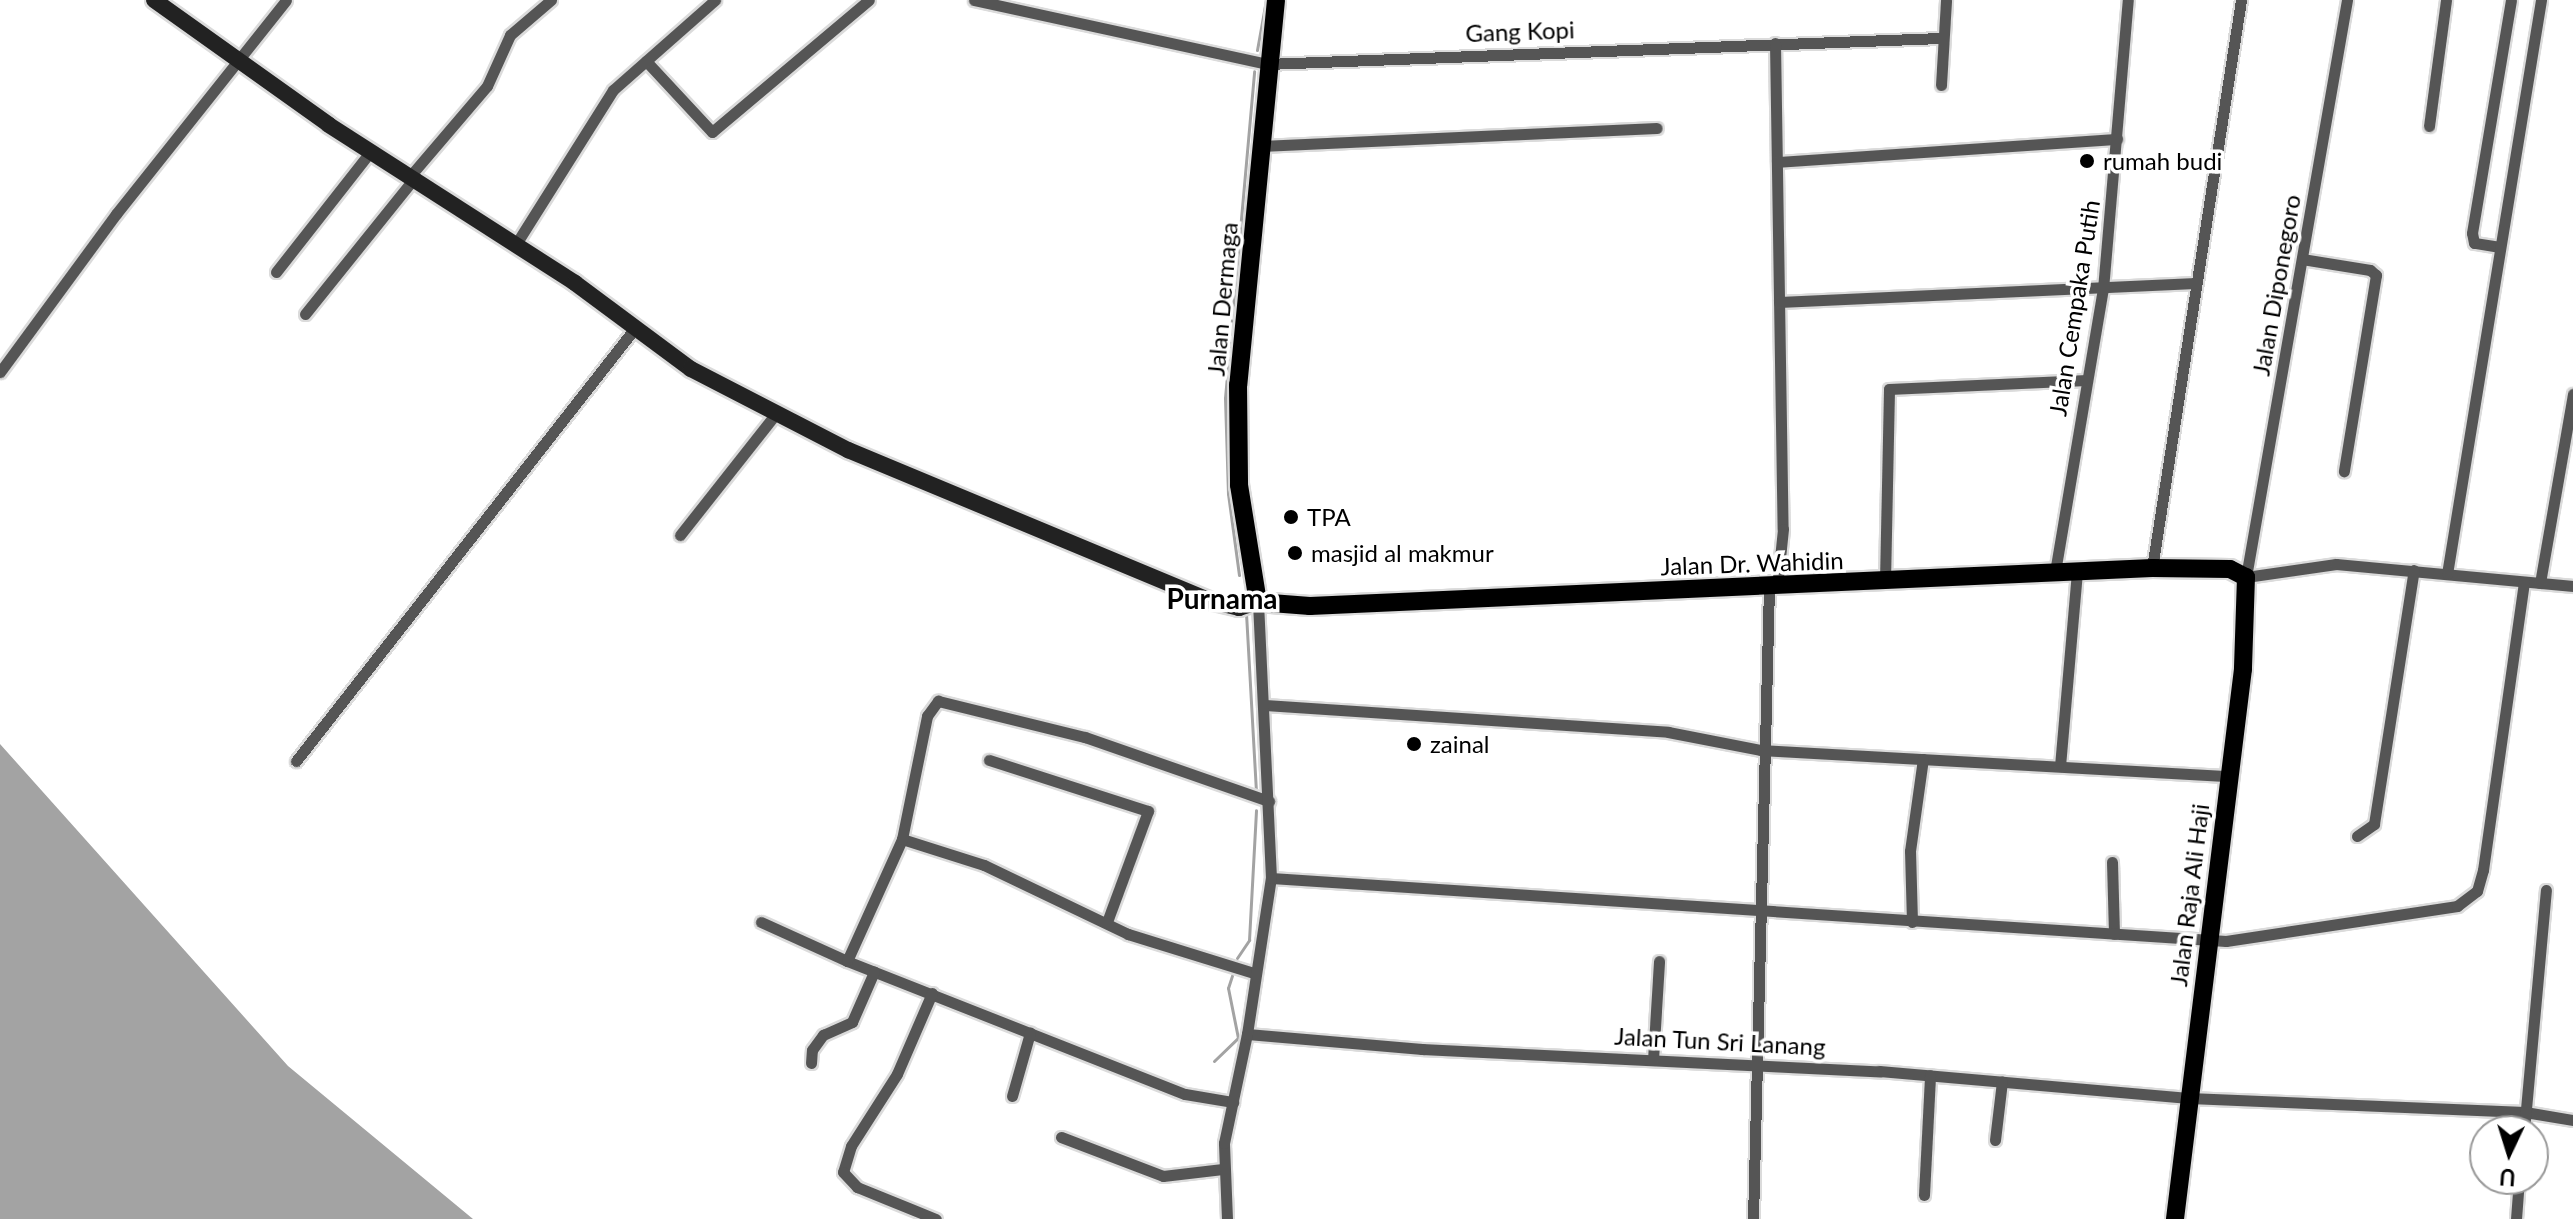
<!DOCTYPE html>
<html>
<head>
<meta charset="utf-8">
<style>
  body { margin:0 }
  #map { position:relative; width:2573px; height:1219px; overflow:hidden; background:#fff; font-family:Lato,sans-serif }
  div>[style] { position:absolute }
  .water>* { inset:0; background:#a3a3a3 }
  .stream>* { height:3px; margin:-1.5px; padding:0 1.5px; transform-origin:1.5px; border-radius:1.5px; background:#a3a3a3 }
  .roads { filter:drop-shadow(2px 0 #dbdbdb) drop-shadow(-2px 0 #dbdbdb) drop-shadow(0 2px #dbdbdb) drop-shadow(0 -2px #dbdbdb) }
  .street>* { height:11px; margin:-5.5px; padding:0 5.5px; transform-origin:5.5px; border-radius:5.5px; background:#555 }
  .secondary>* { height:16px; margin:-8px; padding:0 8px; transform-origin:8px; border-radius:8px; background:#222 }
  .primary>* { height:18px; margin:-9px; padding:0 9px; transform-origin:9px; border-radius:9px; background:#000 }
  .dots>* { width:22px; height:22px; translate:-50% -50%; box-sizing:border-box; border:4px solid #fff; border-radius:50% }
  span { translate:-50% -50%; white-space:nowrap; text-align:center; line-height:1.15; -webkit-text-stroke:7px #fff; paint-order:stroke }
  .street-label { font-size:24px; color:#000 }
  .poi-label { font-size:24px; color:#000 }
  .left { translate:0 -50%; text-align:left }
  .quarter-label { font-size:28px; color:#000; font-weight:700 }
  .north { position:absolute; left:2469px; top:1115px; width:80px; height:80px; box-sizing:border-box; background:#fff; border:2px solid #999; border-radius:50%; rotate:184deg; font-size:22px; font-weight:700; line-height:32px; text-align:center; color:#000 }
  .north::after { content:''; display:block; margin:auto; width:28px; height:36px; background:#000; clip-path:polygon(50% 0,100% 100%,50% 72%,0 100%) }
</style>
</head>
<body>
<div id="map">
  <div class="water">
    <div style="clip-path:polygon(0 744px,288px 1066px,473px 1219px,0 1219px)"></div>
  </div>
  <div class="stream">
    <div style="left:1257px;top:50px;width:51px;rotate:-79.8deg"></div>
    <div style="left:1239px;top:575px;width:82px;rotate:-97.7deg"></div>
    <div style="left:1228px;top:494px;width:96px;rotate:-91.8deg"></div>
    <div style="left:1225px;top:398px;width:328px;rotate:-84.9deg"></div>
    <div style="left:1246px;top:613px;width:178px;rotate:86.8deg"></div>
    <div style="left:1237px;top:958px;width:22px;rotate:-56deg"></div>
    <div style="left:1249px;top:940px;width:130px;rotate:-86.9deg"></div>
    <div style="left:1214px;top:1061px;width:33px;rotate:-44deg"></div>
    <div style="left:1238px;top:1038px;width:51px;rotate:-101.3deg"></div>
    <div style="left:1228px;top:988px;width:13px;rotate:-72deg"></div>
  </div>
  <div class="roads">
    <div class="street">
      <div style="left:974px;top:0;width:300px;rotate:12.3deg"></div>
      <div style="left:1267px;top:64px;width:676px;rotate:-2.21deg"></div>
      <div style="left:2347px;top:0;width:586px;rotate:99.93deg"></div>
      <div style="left:2246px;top:577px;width:91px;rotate:-8.2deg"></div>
      <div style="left:2336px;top:564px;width:238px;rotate:5.3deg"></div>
      <div style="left:1775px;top:43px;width:486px;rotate:89.1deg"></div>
      <div style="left:1783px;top:529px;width:58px;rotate:95.9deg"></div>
      <div style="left:646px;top:61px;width:97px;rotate:47.1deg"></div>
      <div style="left:712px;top:132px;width:205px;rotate:-40.1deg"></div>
      <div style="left:1941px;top:85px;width:85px;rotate:-86.6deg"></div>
      <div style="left:2429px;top:126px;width:127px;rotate:-82.3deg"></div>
      <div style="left:1261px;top:146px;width:396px;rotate:-2.6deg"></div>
      <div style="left:1777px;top:162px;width:341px;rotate:-3.9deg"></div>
      <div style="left:411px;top:175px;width:117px;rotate:-49.5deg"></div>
      <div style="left:487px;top:86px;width:56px;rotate:-65.7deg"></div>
      <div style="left:510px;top:35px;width:54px;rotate:-40.5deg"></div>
      <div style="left:516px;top:244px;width:182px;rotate:-57.8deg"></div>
      <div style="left:613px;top:90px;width:136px;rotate:-41.4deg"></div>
      <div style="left:2500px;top:247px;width:26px;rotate:-171deg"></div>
      <div style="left:2474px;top:243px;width:10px;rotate:-101deg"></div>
      <div style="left:2472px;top:233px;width:236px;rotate:-80.5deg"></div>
      <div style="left:2302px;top:259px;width:69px;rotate:9.2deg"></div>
      <div style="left:2370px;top:270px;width:8px;rotate:40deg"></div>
      <div style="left:2376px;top:275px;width:199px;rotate:99.3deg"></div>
      <div style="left:276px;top:272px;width:154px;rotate:-51.9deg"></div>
      <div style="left:1779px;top:302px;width:417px;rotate:-2.6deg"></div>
      <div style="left:305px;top:314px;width:176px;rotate:-51.2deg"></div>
      <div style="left:0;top:372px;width:196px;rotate:-53.7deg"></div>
      <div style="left:116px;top:214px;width:273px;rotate:-51.5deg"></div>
      <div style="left:680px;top:535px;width:157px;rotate:-51.7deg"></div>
      <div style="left:2152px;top:568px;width:575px;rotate:-81.09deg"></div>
      <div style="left:2055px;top:572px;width:287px;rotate:-80.4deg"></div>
      <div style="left:2103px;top:289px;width:290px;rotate:-85.1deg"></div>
      <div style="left:2447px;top:574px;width:582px;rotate:-80.7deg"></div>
      <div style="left:1885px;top:581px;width:192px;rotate:-88.8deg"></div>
      <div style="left:1889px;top:389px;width:198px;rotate:-2.6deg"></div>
      <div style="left:2540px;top:583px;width:192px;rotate:-80.1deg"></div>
      <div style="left:1265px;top:705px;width:404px;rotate:3.8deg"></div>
      <div style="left:1668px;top:732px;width:95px;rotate:11deg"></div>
      <div style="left:1761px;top:750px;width:468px;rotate:3.2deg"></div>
      <div style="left:989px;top:760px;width:167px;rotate:17.8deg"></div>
      <div style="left:1148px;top:811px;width:118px;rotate:110.3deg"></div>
      <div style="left:296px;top:761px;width:550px;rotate:-51.94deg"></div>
      <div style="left:2060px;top:766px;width:194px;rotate:-85deg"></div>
      <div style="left:2357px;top:836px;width:21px;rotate:-35deg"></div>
      <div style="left:2374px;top:824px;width:257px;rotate:-81.1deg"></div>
      <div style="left:902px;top:839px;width:86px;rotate:17.6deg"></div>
      <div style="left:984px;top:865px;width:160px;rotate:25.6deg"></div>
      <div style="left:1128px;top:934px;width:132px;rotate:17.2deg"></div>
      <div style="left:2112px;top:862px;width:72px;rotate:88.4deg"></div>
      <div style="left:1271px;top:878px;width:957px;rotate:3.77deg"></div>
      <div style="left:2226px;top:941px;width:234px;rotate:-8.6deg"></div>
      <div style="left:2457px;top:906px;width:25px;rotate:-37deg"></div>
      <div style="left:2477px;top:891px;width:22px;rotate:-74deg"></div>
      <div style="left:2483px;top:870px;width:291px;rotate:-81.9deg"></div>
      <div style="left:761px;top:922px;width:94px;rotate:24.4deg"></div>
      <div style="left:847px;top:961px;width:363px;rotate:21.5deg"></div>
      <div style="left:1185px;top:1094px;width:49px;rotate:9.5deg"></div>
      <div style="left:1912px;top:922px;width:71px;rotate:-91.6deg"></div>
      <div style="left:1910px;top:851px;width:93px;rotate:-82deg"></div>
      <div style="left:847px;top:961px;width:134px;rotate:-65.7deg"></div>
      <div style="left:902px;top:839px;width:126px;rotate:-78.5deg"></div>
      <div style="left:927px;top:716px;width:19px;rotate:-54deg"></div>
      <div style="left:938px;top:701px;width:151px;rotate:13.8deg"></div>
      <div style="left:1085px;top:737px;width:195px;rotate:19.2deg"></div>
      <div style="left:932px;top:993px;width:88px;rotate:113.4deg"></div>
      <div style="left:897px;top:1074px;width:85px;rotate:122.6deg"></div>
      <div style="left:851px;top:1146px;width:27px;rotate:107deg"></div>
      <div style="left:843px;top:1172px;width:21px;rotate:47deg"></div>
      <div style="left:857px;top:1187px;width:85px;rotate:22.1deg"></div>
      <div style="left:1247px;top:1034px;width:176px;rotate:4.9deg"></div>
      <div style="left:1422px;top:1049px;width:458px;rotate:2.8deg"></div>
      <div style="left:1879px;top:1071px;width:311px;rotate:5deg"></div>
      <div style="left:2189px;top:1098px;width:336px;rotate:2.4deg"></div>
      <div style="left:2525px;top:1112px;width:49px;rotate:9.5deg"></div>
      <div style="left:1653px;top:1060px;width:99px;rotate:-86.5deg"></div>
      <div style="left:811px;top:1063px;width:13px;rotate:-86deg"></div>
      <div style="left:812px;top:1050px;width:19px;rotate:-54deg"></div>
      <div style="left:823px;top:1035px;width:32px;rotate:-24deg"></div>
      <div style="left:852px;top:1022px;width:55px;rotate:-66.3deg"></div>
      <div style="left:1012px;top:1096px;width:66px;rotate:-74.1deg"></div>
      <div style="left:2524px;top:1131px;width:242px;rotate:-84.8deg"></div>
      <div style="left:1061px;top:1137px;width:109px;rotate:20.9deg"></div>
      <div style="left:1163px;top:1176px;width:60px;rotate:-6.7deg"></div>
      <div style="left:1995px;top:1140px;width:59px;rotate:-83.2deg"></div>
      <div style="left:1924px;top:1195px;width:120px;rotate:-87.1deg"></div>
      <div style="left:1227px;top:1219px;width:76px;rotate:-92.3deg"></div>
      <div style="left:1224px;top:1143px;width:111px;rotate:-78.1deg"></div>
      <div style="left:1247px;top:1034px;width:158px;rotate:-81.3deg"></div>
      <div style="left:1271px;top:878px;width:276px;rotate:-92.7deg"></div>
      <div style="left:1753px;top:1219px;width:631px;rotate:-88.55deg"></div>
      <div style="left:2516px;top:1219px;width:40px;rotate:-85.7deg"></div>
    </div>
    <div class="secondary">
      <div style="left:154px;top:0;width:215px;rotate:35.5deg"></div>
      <div style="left:329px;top:125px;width:292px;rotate:32.7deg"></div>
      <div style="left:575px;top:283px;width:144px;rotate:36.6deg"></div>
      <div style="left:691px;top:369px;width:177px;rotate:27.3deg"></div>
      <div style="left:848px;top:450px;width:396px;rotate:22.6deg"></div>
      <div style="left:1214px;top:602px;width:26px;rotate:13deg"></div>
      <div style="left:1239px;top:608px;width:20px;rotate:-18deg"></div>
    </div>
    <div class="primary">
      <div style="left:1276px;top:0;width:387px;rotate:95.6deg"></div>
      <div style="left:1238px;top:385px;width:100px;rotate:89.4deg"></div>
      <div style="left:1239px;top:485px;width:119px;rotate:80.8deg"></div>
      <div style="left:1258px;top:602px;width:52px;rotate:4.4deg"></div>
      <div style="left:1310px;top:606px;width:843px;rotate:-2.58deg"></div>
      <div style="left:2152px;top:568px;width:78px;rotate:0.7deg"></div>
      <div style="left:2230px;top:569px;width:18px;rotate:27deg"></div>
      <div style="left:2246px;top:577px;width:92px;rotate:91.9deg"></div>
      <div style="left:2243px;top:669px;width:554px;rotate:97.05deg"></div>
    </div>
  </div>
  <div class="dots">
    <div style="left:2087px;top:161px;background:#000"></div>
    <div style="left:1291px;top:517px;background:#000"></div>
    <div style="left:1295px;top:553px;background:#000"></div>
    <div style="left:1414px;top:744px;background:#000"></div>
  </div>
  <div class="street-label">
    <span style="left:1520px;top:31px;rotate:-2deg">Gang Kopi</span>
    <span style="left:2276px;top:285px;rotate:-80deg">Jalan Diponegoro</span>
    <span style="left:1222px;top:299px;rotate:-85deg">Jalan Dermaga</span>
    <span style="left:2074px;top:308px;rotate:-81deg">Jalan Cempaka Putih</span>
    <span style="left:1752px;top:563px;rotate:-2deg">Jalan Dr. Wahidin</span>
    <span style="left:2189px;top:895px;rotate:-83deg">Jalan Raja Ali Haji</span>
    <span style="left:1720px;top:1041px;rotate:3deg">Jalan Tun Sri Lanang</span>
  </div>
  <div class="poi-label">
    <span class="left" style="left:2103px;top:161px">rumah budi</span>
    <span class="left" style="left:1307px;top:517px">TPA</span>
    <span class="left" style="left:1311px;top:553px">masjid al makmur</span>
    <span class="left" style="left:1430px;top:744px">zainal</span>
  </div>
  <div class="quarter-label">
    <span style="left:1222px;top:598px">Purnama</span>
  </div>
  <div class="north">U</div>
</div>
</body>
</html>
